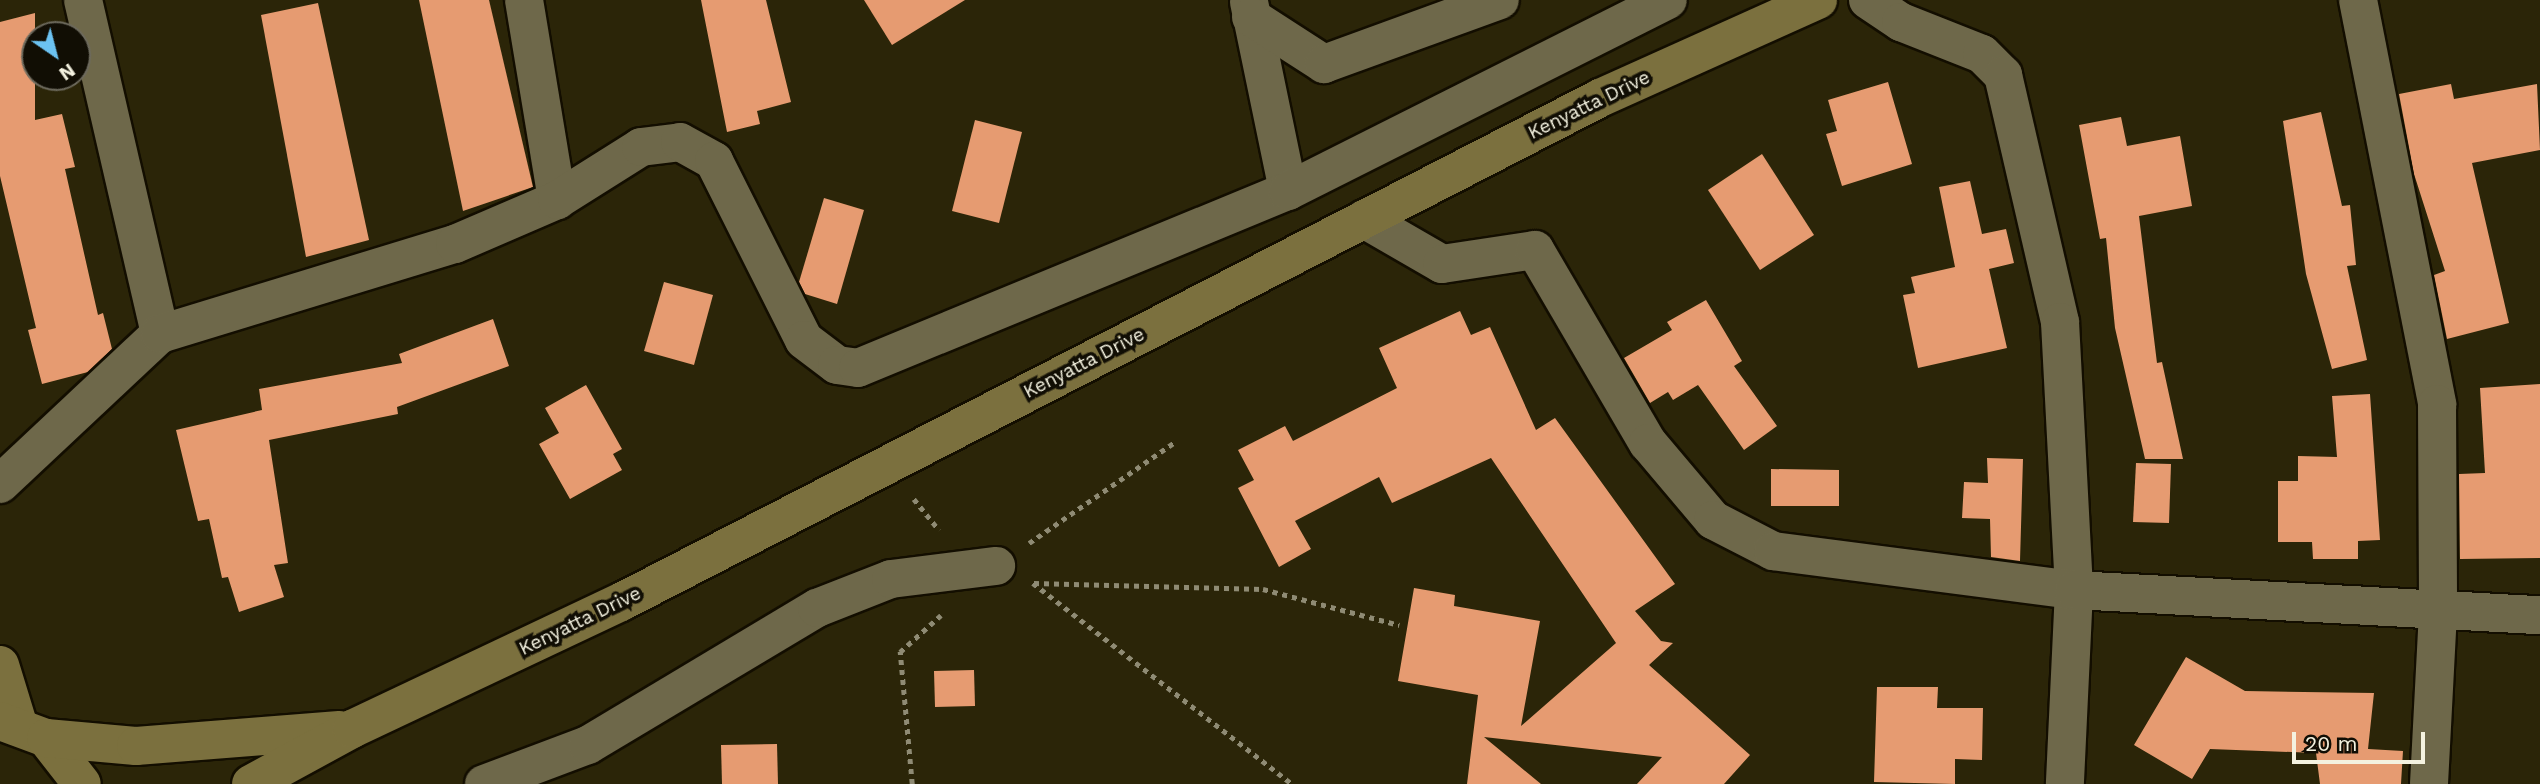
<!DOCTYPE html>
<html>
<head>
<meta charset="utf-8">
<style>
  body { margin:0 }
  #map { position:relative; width:2540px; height:784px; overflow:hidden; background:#2b2508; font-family:"Work Sans",sans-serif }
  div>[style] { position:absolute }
  .building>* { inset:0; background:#e69b71 }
  .path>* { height:4.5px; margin-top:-2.25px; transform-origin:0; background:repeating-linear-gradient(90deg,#8f8b74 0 5px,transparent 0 10px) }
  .roads { filter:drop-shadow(2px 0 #130e00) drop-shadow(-2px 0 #130e00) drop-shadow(0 2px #130e00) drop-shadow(0 -2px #130e00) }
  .minor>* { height:38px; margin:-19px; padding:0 19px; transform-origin:19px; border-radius:19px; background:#6e684a }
  .secondary>* { height:38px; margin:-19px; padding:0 19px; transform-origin:19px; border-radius:19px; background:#7b703e }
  span { translate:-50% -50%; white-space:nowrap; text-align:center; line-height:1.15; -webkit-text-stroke:7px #110e04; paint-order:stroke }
  .street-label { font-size:19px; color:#f4f2e0 }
  .north { position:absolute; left:21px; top:21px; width:70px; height:70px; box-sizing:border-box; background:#110e04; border:2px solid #6c695c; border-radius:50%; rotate:145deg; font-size:19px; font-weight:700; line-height:28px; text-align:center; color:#f4f2e0 }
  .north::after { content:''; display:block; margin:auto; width:24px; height:32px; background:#6cc3f2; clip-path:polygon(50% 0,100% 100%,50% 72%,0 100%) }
  .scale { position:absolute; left:2292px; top:732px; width:133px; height:32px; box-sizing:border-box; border:4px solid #f4f2e0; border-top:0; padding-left:9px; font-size:21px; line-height:24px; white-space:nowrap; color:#f4f2e0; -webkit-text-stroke:5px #110e04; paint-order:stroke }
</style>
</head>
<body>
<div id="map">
  <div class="building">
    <div style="clip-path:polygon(419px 0,489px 0,533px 187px,463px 211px)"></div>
    <div style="clip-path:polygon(701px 0,766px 0,791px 102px,757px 111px,760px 124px,727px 132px)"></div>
    <div style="clip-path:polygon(864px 0,965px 0,892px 45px)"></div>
    <div style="clip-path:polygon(318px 3px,369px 240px,306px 257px,261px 15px)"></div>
    <div style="clip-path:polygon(35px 13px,35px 120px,62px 114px,75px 167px,65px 169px,98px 315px,103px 313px,112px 349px,88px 372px,42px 384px,28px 330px,36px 328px,0 176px,0 22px)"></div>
    <div style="clip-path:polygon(1888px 82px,1912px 164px,1842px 186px,1826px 134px,1837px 131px,1828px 100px)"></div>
    <div style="clip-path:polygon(2451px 84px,2454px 99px,2537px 84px,2540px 150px,2472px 163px,2509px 323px,2447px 339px,2434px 275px,2445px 271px,2414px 174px,2399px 94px)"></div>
    <div style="clip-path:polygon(2321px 112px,2342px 206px,2350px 205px,2356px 265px,2347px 266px,2367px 360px,2332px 369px,2306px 274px,2283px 121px)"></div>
    <div style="clip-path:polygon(2121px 117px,2127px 146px,2180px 136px,2192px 206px,2139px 216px,2157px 363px,2162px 362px,2183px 459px,2145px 459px,2115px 328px,2106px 238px,2100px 239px,2079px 125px)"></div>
    <div style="clip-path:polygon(975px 120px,1022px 132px,999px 223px,952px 211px)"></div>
    <div style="clip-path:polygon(1762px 154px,1814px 235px,1760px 270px,1708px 190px)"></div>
    <div style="clip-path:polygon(1970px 181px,1982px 234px,2006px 229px,2014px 263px,1989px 269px,2007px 348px,1918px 368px,1903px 295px,1915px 293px,1911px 277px,1955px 267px,1939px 187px)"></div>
    <div style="clip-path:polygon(824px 198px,864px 210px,837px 304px,805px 294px,799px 282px)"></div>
    <div style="clip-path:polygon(664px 282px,713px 295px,694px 365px,644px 351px)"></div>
    <div style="clip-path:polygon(1706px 300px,1742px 361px,1734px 366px,1777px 426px,1744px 450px,1698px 385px,1673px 400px,1668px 392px,1650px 403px,1624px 358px,1672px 330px,1667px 322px)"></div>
    <div style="clip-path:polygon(1460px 311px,1471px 335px,1490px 327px,1536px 430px,1555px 418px,1675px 584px,1635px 611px,1661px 641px,1673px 643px,1649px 665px,1750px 755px,1724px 784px,1637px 784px,1662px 757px,1484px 737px,1541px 784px,1467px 784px,1478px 695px,1398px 681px,1414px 588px,1455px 595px,1454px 606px,1540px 621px,1521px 726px,1616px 643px,1491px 458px,1392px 503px,1379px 477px,1295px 521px,1311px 549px,1279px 567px,1238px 488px,1254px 480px,1238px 450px,1285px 426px,1293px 441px,1397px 388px,1379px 348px)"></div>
    <div style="clip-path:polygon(493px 319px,509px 366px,397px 407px,398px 414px,269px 440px,288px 563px,274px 565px,284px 597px,239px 612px,228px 577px,222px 578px,209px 519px,198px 521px,176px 430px,262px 410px,259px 389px,402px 363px,399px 354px)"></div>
    <div style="clip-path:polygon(2540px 384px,2540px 558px,2460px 559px,2459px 474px,2485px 473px,2480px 388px)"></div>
    <div style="clip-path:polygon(586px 385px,622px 449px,613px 454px,622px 470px,570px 499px,539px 444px,559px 433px,545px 408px)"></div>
    <div style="clip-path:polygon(2370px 394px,2380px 540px,2358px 541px,2358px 559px,2313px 559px,2312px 542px,2278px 542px,2278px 481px,2298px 481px,2298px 456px,2337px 457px,2332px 396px)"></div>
    <div style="clip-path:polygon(1987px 458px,2023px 459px,2020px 561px,1991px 557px,1990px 519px,1962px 518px,1964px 482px,1988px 483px)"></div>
    <div style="clip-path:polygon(2136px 463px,2171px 464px,2169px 523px,2133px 522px)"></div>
    <div style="clip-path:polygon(1771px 469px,1839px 470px,1839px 506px,1771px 506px)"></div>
    <div style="clip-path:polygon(2186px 657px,2245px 691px,2374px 693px,2368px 749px,2403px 751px,2401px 784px,2320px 784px,2316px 753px,2210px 749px,2192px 779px,2134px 745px)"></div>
    <div style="clip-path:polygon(974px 670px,975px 706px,935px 707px,934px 671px)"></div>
    <div style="clip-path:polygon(1877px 687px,1938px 687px,1937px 708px,1983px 708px,1982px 760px,1955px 759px,1955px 784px,1874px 782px)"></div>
    <div style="clip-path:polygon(777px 744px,778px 784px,722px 784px,721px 745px)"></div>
  </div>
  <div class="path">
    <div style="left:914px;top:499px;width:40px;rotate:51deg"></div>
    <div style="left:1029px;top:543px;width:178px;rotate:-34.7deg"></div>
    <div style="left:1033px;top:583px;width:328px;rotate:37.8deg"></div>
    <div style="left:1034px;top:583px;width:229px;rotate:1.5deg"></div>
    <div style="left:1263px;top:589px;width:141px;rotate:14.8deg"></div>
    <div style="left:912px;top:784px;width:133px;rotate:-95.2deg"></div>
    <div style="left:900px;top:652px;width:55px;rotate:-42.1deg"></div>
  </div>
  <div class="roads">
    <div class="minor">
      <div style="left:83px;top:0;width:343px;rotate:77deg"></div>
      <div style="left:524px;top:0;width:203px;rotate:80.6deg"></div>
      <div style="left:1868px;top:0;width:40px;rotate:34deg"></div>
      <div style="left:1901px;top:22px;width:87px;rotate:21.6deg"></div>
      <div style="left:1982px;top:54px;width:30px;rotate:45deg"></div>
      <div style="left:2003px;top:75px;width:253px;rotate:77deg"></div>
      <div style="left:2060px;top:322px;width:268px;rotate:87deg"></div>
      <div style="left:2074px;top:590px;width:194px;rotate:92.7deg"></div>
      <div style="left:2358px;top:0;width:412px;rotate:78.9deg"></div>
      <div style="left:2437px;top:404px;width:208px;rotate:89.7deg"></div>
      <div style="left:2438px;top:612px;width:172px;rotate:93deg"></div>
      <div style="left:1249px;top:2px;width:193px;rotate:78.3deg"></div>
      <div style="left:1251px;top:17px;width:87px;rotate:32.8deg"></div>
      <div style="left:1324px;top:64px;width:187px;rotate:-20deg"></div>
      <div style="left:1364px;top:219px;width:90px;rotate:30deg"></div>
      <div style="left:1442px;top:264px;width:94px;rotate:-8.6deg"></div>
      <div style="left:1535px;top:250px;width:224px;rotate:59.7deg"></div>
      <div style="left:1648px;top:443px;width:101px;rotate:49.8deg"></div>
      <div style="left:1713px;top:520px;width:68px;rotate:27.3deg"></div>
      <div style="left:1773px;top:551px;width:304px;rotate:7.4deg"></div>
      <div style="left:2074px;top:590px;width:467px;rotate:3.1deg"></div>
      <div style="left:0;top:484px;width:219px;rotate:-43.2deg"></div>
      <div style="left:160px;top:334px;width:308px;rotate:-17deg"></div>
      <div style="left:455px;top:244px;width:111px;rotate:-23.3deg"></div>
      <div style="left:557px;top:200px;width:99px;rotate:-32.2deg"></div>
      <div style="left:641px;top:147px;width:39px;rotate:-7deg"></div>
      <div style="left:680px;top:142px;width:39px;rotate:29deg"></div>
      <div style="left:714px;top:161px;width:200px;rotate:63.3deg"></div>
      <div style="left:804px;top:340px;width:41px;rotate:37.1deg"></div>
      <div style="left:837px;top:365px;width:21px;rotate:8deg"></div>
      <div style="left:858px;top:368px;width:465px;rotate:-22.4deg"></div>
      <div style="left:1288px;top:191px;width:425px;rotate:-26.7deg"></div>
      <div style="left:484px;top:784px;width:111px;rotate:-20.6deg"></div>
      <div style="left:588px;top:745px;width:267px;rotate:-30.9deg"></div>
      <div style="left:817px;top:608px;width:79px;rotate:-21.4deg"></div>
      <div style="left:891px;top:579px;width:106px;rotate:-7.1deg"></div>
    </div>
    <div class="secondary">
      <div style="left:0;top:665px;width:62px;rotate:73deg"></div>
      <div style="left:0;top:721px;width:49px;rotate:20.3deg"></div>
      <div style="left:46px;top:738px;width:58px;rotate:52deg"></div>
      <div style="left:46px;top:738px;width:90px;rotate:5.1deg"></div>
      <div style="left:136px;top:746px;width:204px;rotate:-4.5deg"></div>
      <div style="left:251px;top:784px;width:115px;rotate:-28.6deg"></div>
      <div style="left:352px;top:729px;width:297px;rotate:-25.3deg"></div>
      <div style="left:621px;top:602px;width:1101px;rotate:-27.24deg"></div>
      <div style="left:1600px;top:98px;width:239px;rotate:-24.2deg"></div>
    </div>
  </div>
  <div class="street-label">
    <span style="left:1589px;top:105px;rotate:-26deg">Kenyatta Drive</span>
    <span style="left:1084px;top:363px;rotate:-27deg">Kenyatta Drive</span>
    <span style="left:580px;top:621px;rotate:-26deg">Kenyatta Drive</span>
  </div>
  <div class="north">N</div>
  <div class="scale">20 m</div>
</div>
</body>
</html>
